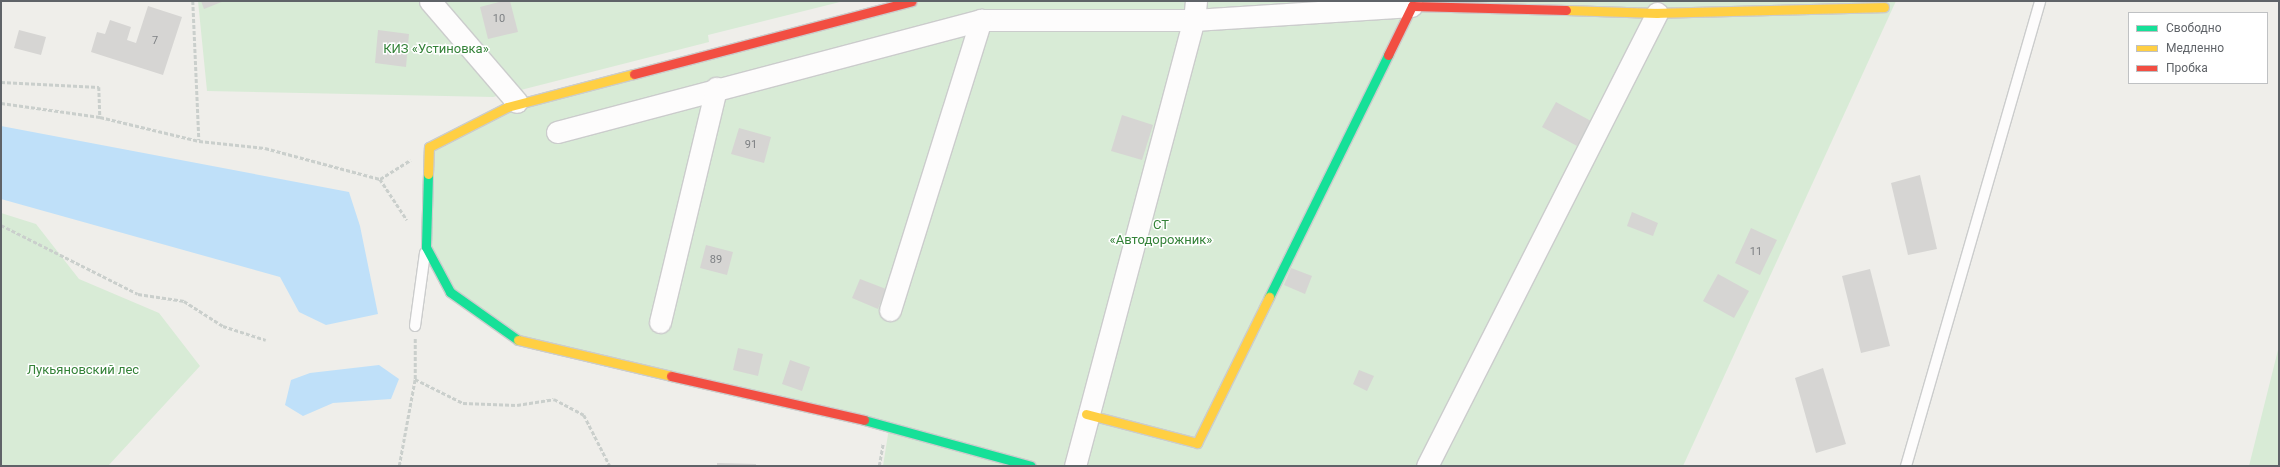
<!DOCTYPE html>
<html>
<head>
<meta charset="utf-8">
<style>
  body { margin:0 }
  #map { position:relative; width:2280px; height:467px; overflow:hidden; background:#efeeea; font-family:Roboto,sans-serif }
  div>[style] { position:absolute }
  .green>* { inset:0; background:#d8ebd6 }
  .water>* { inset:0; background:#bfe0f9 }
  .building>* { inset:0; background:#d6d5d3 }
  .path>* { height:2.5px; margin-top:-1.25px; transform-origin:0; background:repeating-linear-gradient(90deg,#cacfcc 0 4px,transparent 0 6px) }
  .roads { filter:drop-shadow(1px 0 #cbcccc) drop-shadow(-1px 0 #cbcccc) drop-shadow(0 1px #cbcccc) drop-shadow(0 -1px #cbcccc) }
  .lane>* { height:10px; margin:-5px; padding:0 5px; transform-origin:5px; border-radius:5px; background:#fdfcfc }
  .street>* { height:21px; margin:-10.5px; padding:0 10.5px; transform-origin:10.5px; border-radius:10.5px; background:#fdfcfc }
  .fast>* { height:9px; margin:-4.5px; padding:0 4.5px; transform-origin:4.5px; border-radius:4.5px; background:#16e098 }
  .slow>* { height:9px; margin:-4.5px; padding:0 4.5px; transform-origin:4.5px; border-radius:4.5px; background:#ffcf43 }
  .jam>* { height:9px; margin:-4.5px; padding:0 4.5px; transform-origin:4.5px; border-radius:4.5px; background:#f24e42 }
  span { translate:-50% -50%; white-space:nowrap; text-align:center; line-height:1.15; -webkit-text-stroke:3px #fff; paint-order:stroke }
  .number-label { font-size:11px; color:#7e8184 }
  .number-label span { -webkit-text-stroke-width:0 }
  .park-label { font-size:13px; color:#348238 }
  .frame { position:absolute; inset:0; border:2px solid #5f6368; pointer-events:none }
  .legend { position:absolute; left:2128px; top:12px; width:140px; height:72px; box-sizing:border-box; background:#fff; border:1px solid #bfc1c3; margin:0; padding:5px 7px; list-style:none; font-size:12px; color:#5f6368 }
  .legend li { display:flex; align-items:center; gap:8px; height:20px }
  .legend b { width:20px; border:1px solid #bfc1c3 }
</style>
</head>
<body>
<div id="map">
  <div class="green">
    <div style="clip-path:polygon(198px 1px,844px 1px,708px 35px,709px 42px,493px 97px,207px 91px)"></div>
    <div style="clip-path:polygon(912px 1px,1896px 1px,1683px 466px,1041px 466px,512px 339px,450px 292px,426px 247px,429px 147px,507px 107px)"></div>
    <div style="clip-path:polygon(1px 213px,36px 224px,79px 279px,159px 313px,200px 366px,108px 466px,1px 466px)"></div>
    <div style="clip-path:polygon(2278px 350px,2279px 466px,2249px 466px)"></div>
    <div style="clip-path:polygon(889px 428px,1016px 466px,883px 466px)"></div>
  </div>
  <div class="water">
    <div style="clip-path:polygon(1px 126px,349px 192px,360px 226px,378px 314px,326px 325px,299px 312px,280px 277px,1px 199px)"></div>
    <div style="clip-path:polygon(379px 365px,399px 379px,391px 399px,333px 403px,303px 416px,285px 405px,291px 380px,310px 373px)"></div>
  </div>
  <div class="building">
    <div style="clip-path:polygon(201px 1px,224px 1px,204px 9px)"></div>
    <div style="clip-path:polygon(503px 1px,510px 1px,518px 32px,488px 39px,480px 7px)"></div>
    <div style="clip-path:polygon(148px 6px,182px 17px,163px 75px,91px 52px,97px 32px,105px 34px,110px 20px,131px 27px,127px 40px,136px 43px)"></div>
    <div style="clip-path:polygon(19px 30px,46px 37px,41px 55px,14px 48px)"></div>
    <div style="clip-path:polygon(378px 30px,409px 34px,406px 67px,375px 63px)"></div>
    <div style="clip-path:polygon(1556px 102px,1591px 121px,1577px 146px,1542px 127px)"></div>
    <div style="clip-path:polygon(1122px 115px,1153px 125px,1142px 160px,1111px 151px)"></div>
    <div style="clip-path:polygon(739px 128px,771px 137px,764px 163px,731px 154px)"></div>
    <div style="clip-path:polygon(1920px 175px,1937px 249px,1908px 255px,1891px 183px)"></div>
    <div style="clip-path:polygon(1632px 212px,1658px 223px,1653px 236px,1627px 226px)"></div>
    <div style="clip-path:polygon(1751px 228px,1777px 240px,1760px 275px,1735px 263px)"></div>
    <div style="clip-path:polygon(706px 245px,733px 252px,727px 275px,700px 268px)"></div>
    <div style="clip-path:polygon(1291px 268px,1312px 276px,1305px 294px,1284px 285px)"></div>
    <div style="clip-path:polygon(1870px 269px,1890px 346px,1861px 353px,1842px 276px)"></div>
    <div style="clip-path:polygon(1718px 274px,1749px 291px,1734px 318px,1703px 301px)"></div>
    <div style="clip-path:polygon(860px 279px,886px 289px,878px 309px,852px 298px)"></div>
    <div style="clip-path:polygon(738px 348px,763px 354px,758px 376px,733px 370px)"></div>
    <div style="clip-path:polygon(790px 360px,810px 367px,802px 391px,782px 384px)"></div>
    <div style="clip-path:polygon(1823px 368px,1846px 444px,1816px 453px,1795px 378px)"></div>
    <div style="clip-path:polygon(1359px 370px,1374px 376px,1367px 391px,1353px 384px)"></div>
    <div style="clip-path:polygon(717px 463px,756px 464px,756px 466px,717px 466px)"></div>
  </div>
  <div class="path">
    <div style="left:193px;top:1px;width:139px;rotate:87.5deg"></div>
    <div style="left:1px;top:82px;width:98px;rotate:2.9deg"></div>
    <div style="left:99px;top:87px;width:30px;rotate:88deg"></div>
    <div style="left:1px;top:103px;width:100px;rotate:8deg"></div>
    <div style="left:100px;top:117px;width:102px;rotate:13.6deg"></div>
    <div style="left:199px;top:141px;width:66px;rotate:6.1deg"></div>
    <div style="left:265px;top:148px;width:119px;rotate:15.1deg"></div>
    <div style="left:380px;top:179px;width:36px;rotate:-32deg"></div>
    <div style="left:380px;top:179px;width:49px;rotate:56.6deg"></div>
    <div style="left:1px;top:225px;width:153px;rotate:26.7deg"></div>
    <div style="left:138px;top:294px;width:47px;rotate:8.7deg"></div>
    <div style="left:184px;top:301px;width:46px;rotate:32.7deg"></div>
    <div style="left:223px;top:326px;width:45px;rotate:18deg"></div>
    <div style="left:415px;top:379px;width:54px;rotate:26.6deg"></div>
    <div style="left:463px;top:403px;width:54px;rotate:2.1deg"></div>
    <div style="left:517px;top:405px;width:37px;rotate:-9deg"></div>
    <div style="left:554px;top:399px;width:34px;rotate:28deg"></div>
    <div style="left:584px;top:415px;width:57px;rotate:63deg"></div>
    <div style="left:399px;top:466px;width:88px;rotate:-79.6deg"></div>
    <div style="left:415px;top:379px;width:41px;rotate:-90deg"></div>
    <div style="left:879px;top:466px;width:23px;rotate:-80deg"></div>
  </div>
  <div class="roads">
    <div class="lane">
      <div style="left:415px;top:326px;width:74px;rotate:-82.2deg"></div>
      <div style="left:1906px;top:466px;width:484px;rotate:-73.9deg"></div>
    </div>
    <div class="street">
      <div style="left:430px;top:1px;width:133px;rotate:49.3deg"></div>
      <div style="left:557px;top:132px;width:439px;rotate:-14.8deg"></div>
      <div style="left:981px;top:20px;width:213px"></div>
      <div style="left:1194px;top:20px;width:218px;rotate:-3.7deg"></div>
      <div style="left:890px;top:310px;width:304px;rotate:-72.6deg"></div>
      <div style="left:660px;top:322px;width:241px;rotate:-76.5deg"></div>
      <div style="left:1075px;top:466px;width:462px;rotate:-75.1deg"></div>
      <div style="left:1194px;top:20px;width:19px;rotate:-84deg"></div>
      <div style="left:1427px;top:466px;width:508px;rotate:-63.08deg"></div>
    </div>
    <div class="fast">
      <div style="left:428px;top:174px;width:73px;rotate:91.6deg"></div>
      <div style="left:426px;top:247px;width:51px;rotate:61.9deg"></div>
      <div style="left:450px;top:292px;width:83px;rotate:35.2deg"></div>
      <div style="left:1269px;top:297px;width:270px;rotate:-63.8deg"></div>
      <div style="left:864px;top:420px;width:173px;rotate:15.4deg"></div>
    </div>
    <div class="slow">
      <div style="left:1566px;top:10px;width:91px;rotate:1.9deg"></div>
      <div style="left:1657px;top:13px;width:227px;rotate:-1.5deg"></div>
      <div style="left:428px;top:174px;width:27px;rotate:-88deg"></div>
      <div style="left:429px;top:147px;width:88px;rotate:-27.1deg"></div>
      <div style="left:507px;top:107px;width:131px;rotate:-14.6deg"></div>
      <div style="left:518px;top:340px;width:157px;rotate:13.2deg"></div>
      <div style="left:1086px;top:414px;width:115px;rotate:14.6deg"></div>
      <div style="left:1197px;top:443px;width:163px;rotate:-63.7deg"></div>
    </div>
    <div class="jam">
      <div style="left:1388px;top:55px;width:55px;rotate:-63.9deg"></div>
      <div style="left:1412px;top:6px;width:154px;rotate:1.5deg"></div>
      <div style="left:634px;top:74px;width:287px;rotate:-14.7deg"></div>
      <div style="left:671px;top:376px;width:198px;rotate:12.8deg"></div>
    </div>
  </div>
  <div class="number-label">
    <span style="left:499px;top:19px">10</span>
    <span style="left:155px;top:41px">7</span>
    <span style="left:751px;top:145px">91</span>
    <span style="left:1756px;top:252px">11</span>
    <span style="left:716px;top:260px">89</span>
  </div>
  <div class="park-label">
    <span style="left:436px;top:49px">КИЗ «Устиновка»</span>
    <span style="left:1161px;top:233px">СТ<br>«Автодорожник»</span>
    <span style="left:83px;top:370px">Лукьяновский лес</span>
  </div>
  <div class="frame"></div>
  <ul class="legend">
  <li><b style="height:5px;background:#16e098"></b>Свободно</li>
  <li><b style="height:5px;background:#ffcf43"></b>Медленно</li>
  <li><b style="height:5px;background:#f24e42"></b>Пробка</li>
  </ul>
</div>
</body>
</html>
